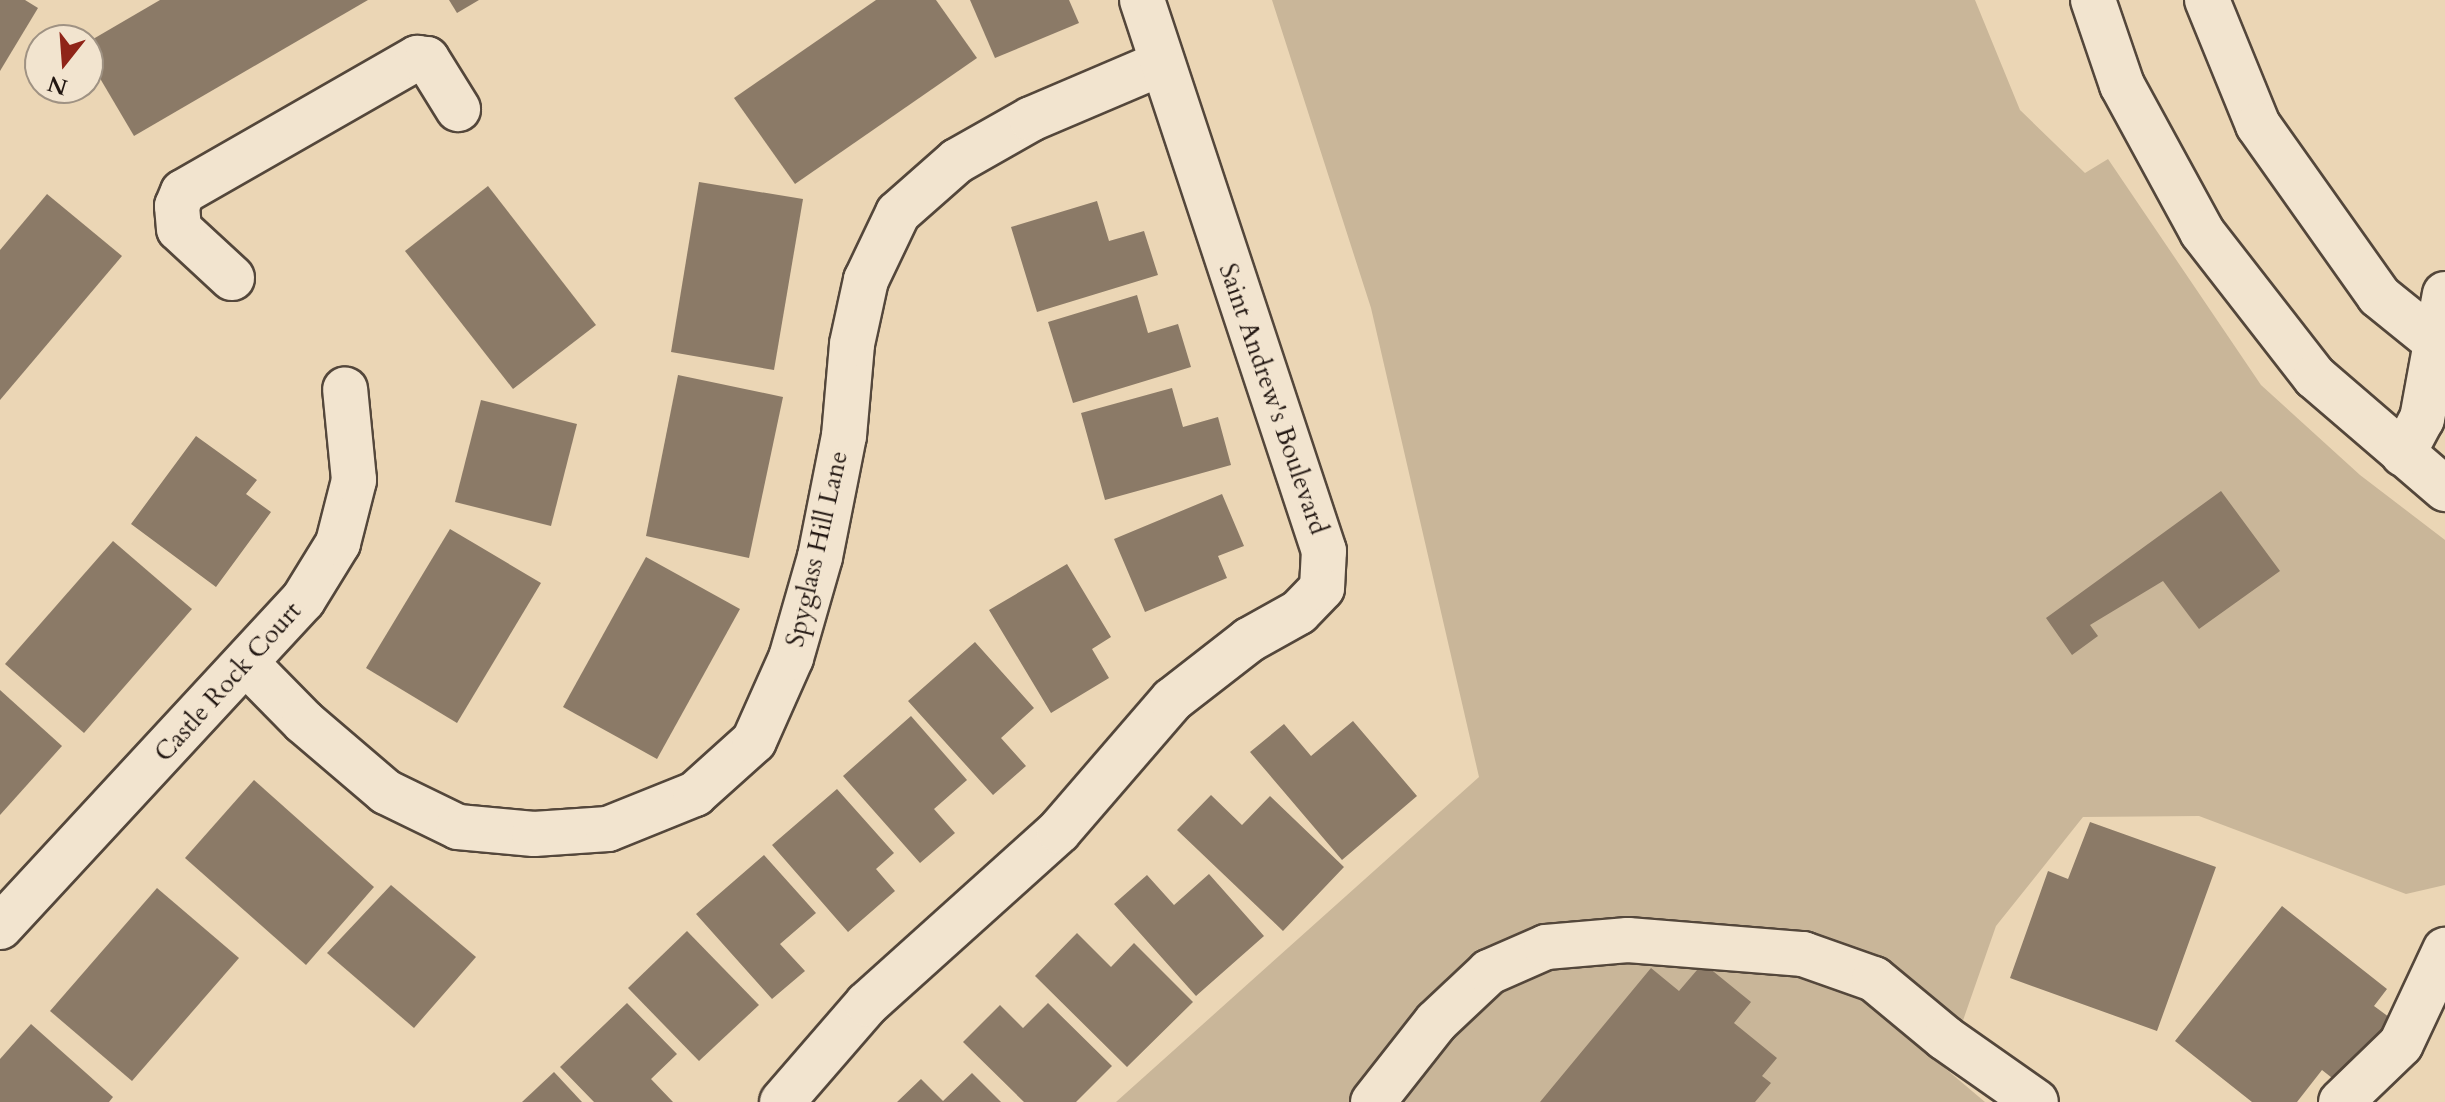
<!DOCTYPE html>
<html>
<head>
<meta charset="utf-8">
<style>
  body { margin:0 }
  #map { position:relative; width:2445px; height:1102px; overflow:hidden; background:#ebd6b5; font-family:Cardo,serif }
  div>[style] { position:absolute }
  .green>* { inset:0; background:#c9b699 }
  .building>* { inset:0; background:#8b7a67 }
  .roads { filter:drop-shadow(2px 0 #54473b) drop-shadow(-2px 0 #54473b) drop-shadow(0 2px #54473b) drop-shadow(0 -2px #54473b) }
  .minor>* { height:44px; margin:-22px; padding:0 22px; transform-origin:22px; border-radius:22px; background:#f2e4cf }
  span { translate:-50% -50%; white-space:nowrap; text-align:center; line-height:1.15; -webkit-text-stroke:6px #f2e4cf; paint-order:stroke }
  .street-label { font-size:26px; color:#221712 }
  .north { position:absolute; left:24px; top:24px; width:80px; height:80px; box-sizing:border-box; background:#f2e4cf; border:2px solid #9f9283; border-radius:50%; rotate:197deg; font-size:22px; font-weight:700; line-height:32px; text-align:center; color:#221712 }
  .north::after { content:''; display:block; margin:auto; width:28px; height:36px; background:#8f2418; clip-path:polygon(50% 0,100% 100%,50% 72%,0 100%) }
</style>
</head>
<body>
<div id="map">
  <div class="green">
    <div style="clip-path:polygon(1272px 0,1975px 0,2020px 110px,2085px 173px,2108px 159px,2261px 385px,2360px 475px,2445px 540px,2445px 885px,2406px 894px,2199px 816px,2083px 817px,1996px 926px,1960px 1029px,1934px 1059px,1985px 1102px,1116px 1102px,1479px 777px,1371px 308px)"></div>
  </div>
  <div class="building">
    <div style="clip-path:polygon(0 0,25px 0,38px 8px,0 71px)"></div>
    <div style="clip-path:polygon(160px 0,368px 0,134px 136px,88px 58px,88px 42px)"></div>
    <div style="clip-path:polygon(449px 0,479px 0,457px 13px)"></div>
    <div style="clip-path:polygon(876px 0,936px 0,977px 58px,795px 184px,734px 98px)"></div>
    <div style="clip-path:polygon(970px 0,1069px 0,1079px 23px,995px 58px)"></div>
    <div style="clip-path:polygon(699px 182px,803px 199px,774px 370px,671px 352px)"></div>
    <div style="clip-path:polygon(488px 186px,596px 325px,513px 389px,405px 251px)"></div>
    <div style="clip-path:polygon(47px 194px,122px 256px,0 400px,0 250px)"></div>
    <div style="clip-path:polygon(1097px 201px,1109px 241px,1144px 231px,1158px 275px,1037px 312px,1011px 227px)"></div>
    <div style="clip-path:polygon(1137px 295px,1148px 333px,1178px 324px,1191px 367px,1073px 403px,1048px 322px)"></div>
    <div style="clip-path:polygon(678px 375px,783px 397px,749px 558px,646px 536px)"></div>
    <div style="clip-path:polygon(1172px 388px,1183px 427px,1218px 417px,1231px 465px,1105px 500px,1081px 413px)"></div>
    <div style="clip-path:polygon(481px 400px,577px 424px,551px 526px,455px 502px)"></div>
    <div style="clip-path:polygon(196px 436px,257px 480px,246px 494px,271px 512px,216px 587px,131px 524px)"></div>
    <div style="clip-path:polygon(2221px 491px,2280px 571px,2199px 629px,2163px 581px,2090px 625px,2098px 636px,2072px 655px,2046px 618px)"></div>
    <div style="clip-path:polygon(1222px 494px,1244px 546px,1218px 556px,1227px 578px,1145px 612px,1114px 539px)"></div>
    <div style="clip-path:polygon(450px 529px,541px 583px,457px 723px,366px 668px)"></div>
    <div style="clip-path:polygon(113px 541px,192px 609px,84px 733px,5px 664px)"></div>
    <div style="clip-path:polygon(646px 557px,740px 609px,657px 759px,563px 707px)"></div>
    <div style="clip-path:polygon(1067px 564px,1111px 637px,1092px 649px,1109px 678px,1051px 713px,989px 610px)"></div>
    <div style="clip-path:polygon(975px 642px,1034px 708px,1001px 738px,1026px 766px,993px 795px,908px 701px)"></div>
    <div style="clip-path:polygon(0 690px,62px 746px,0 815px)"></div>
    <div style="clip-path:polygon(911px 716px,967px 780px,934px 809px,955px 833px,920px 863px,843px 776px)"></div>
    <div style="clip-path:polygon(1353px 721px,1417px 796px,1342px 860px,1250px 752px,1284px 724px,1311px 756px)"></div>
    <div style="clip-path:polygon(254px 780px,374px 887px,306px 965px,185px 858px)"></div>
    <div style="clip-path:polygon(837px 789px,894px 853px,876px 869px,895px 891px,848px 932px,772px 845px)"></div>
    <div style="clip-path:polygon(1211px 795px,1242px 825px,1270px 796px,1344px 867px,1283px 931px,1177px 830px)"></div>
    <div style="clip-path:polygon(2090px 822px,2216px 867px,2157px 1031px,2010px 978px,2048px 871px,2068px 879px)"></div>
    <div style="clip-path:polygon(764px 855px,816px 913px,780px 944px,805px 971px,772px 999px,696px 914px)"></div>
    <div style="clip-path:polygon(1209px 874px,1264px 936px,1196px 996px,1114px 904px,1147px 875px,1174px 905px)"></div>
    <div style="clip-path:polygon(391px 885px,476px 957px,414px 1028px,327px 953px)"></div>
    <div style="clip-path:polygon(157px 888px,239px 958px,132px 1081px,50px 1011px)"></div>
    <div style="clip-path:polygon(2282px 906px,2387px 989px,2374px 1006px,2393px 1020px,2341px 1085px,2322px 1070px,2297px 1102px,2252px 1102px,2175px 1041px)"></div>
    <div style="clip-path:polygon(687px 931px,759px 1005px,699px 1061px,628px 988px)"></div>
    <div style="clip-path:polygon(1077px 933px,1111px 967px,1134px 943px,1193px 1002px,1127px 1067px,1035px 976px)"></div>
    <div style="clip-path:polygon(1703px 963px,1751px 1002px,1734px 1023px,1777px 1058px,1762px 1076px,1771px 1083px,1755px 1102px,1540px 1102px,1651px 968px,1679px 991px)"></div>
    <div style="clip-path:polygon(627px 1003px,677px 1054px,651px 1079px,673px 1102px,594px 1102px,560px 1067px)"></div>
    <div style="clip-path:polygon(1048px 1003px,1112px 1066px,1076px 1102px,1024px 1102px,963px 1042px,1000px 1005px,1023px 1028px)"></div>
    <div style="clip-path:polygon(31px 1024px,113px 1097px,109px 1102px,0 1102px,0 1059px)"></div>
    <div style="clip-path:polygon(554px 1072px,582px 1102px,522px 1102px)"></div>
    <div style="clip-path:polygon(972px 1073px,1001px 1102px,897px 1102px,921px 1079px,943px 1101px)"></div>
  </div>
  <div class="roads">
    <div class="minor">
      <div style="left:2093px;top:0;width:90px;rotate:71.2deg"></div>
      <div style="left:2122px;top:85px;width:167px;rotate:61.4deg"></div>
      <div style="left:2202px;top:232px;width:184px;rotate:52.1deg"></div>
      <div style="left:2315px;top:377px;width:172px;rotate:40.7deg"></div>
      <div style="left:2207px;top:0;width:135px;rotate:67.8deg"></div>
      <div style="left:2258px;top:125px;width:209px;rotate:54.7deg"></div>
      <div style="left:2379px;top:296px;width:73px;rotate:38.9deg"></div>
      <div style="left:232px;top:278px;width:72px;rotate:-137.2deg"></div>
      <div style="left:179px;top:229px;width:23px;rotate:-95deg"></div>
      <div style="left:177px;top:206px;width:15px;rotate:-67deg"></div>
      <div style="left:183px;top:192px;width:270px;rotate:-29.8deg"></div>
      <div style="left:417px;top:58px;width:10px;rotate:6deg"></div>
      <div style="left:427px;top:59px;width:59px;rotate:58.2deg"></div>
      <div style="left:2403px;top:454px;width:40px;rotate:-62deg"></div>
      <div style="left:2422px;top:419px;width:127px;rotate:-79.6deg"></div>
      <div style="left:247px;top:664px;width:81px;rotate:45.5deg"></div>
      <div style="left:304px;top:722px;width:108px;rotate:40.5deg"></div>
      <div style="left:386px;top:792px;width:80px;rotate:25.9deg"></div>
      <div style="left:458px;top:827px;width:76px;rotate:5.3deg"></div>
      <div style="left:534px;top:834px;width:74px;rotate:-3.9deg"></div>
      <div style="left:608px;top:829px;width:94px;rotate:-21.9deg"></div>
      <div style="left:695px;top:794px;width:79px;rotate:-41.9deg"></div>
      <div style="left:754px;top:741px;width:91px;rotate:-66deg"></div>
      <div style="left:791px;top:658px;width:105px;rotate:-74deg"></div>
      <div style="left:820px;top:557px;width:123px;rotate:-78.8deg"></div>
      <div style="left:844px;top:436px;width:92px;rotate:-85deg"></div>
      <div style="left:852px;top:344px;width:66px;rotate:-77.7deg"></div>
      <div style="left:866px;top:280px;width:74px;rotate:-64.5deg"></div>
      <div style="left:898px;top:213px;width:79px;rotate:-41.4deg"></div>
      <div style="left:957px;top:161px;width:85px;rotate:-29.6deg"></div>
      <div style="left:1031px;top:119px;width:140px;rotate:-23.1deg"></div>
      <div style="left:0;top:927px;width:446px;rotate:-47.2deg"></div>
      <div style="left:303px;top:600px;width:67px;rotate:-58.4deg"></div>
      <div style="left:338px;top:543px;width:65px;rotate:-75.7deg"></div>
      <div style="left:354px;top:480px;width:91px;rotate:-95.6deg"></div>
      <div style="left:782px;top:1102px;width:130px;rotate:-49.1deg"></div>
      <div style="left:867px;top:1004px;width:258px;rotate:-42deg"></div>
      <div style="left:1059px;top:831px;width:173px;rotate:-49.2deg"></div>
      <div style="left:1172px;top:700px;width:98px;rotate:-37.9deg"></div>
      <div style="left:1249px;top:640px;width:57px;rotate:-29.2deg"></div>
      <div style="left:1299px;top:612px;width:33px;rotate:-46deg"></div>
      <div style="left:1322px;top:588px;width:37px;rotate:-87deg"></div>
      <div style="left:1324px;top:551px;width:580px;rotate:-108.28deg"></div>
      <div style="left:1373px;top:1102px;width:102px;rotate:-51.8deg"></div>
      <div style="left:1436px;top:1022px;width:73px;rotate:-43.3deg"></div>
      <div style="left:1489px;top:972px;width:62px;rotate:-23.7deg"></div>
      <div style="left:1546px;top:947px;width:82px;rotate:-4.9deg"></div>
      <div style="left:1628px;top:940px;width:176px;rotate:4.6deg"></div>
      <div style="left:1803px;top:954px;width:75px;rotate:19.4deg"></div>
      <div style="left:1874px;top:979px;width:92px;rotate:39.7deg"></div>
      <div style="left:1945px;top:1038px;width:111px;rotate:35.1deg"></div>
      <div style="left:2341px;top:1102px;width:83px;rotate:-44deg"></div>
      <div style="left:2401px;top:1044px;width:104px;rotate:-64.9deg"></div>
    </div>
  </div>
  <div class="street-label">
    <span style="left:1273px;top:399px;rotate:71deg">Saint Andrew's Boulevard</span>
    <span style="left:817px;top:549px;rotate:-77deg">Spyglass Hill Lane</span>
    <span style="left:228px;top:682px;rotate:-48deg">Castle Rock Court</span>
  </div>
  <div class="north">N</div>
</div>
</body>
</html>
